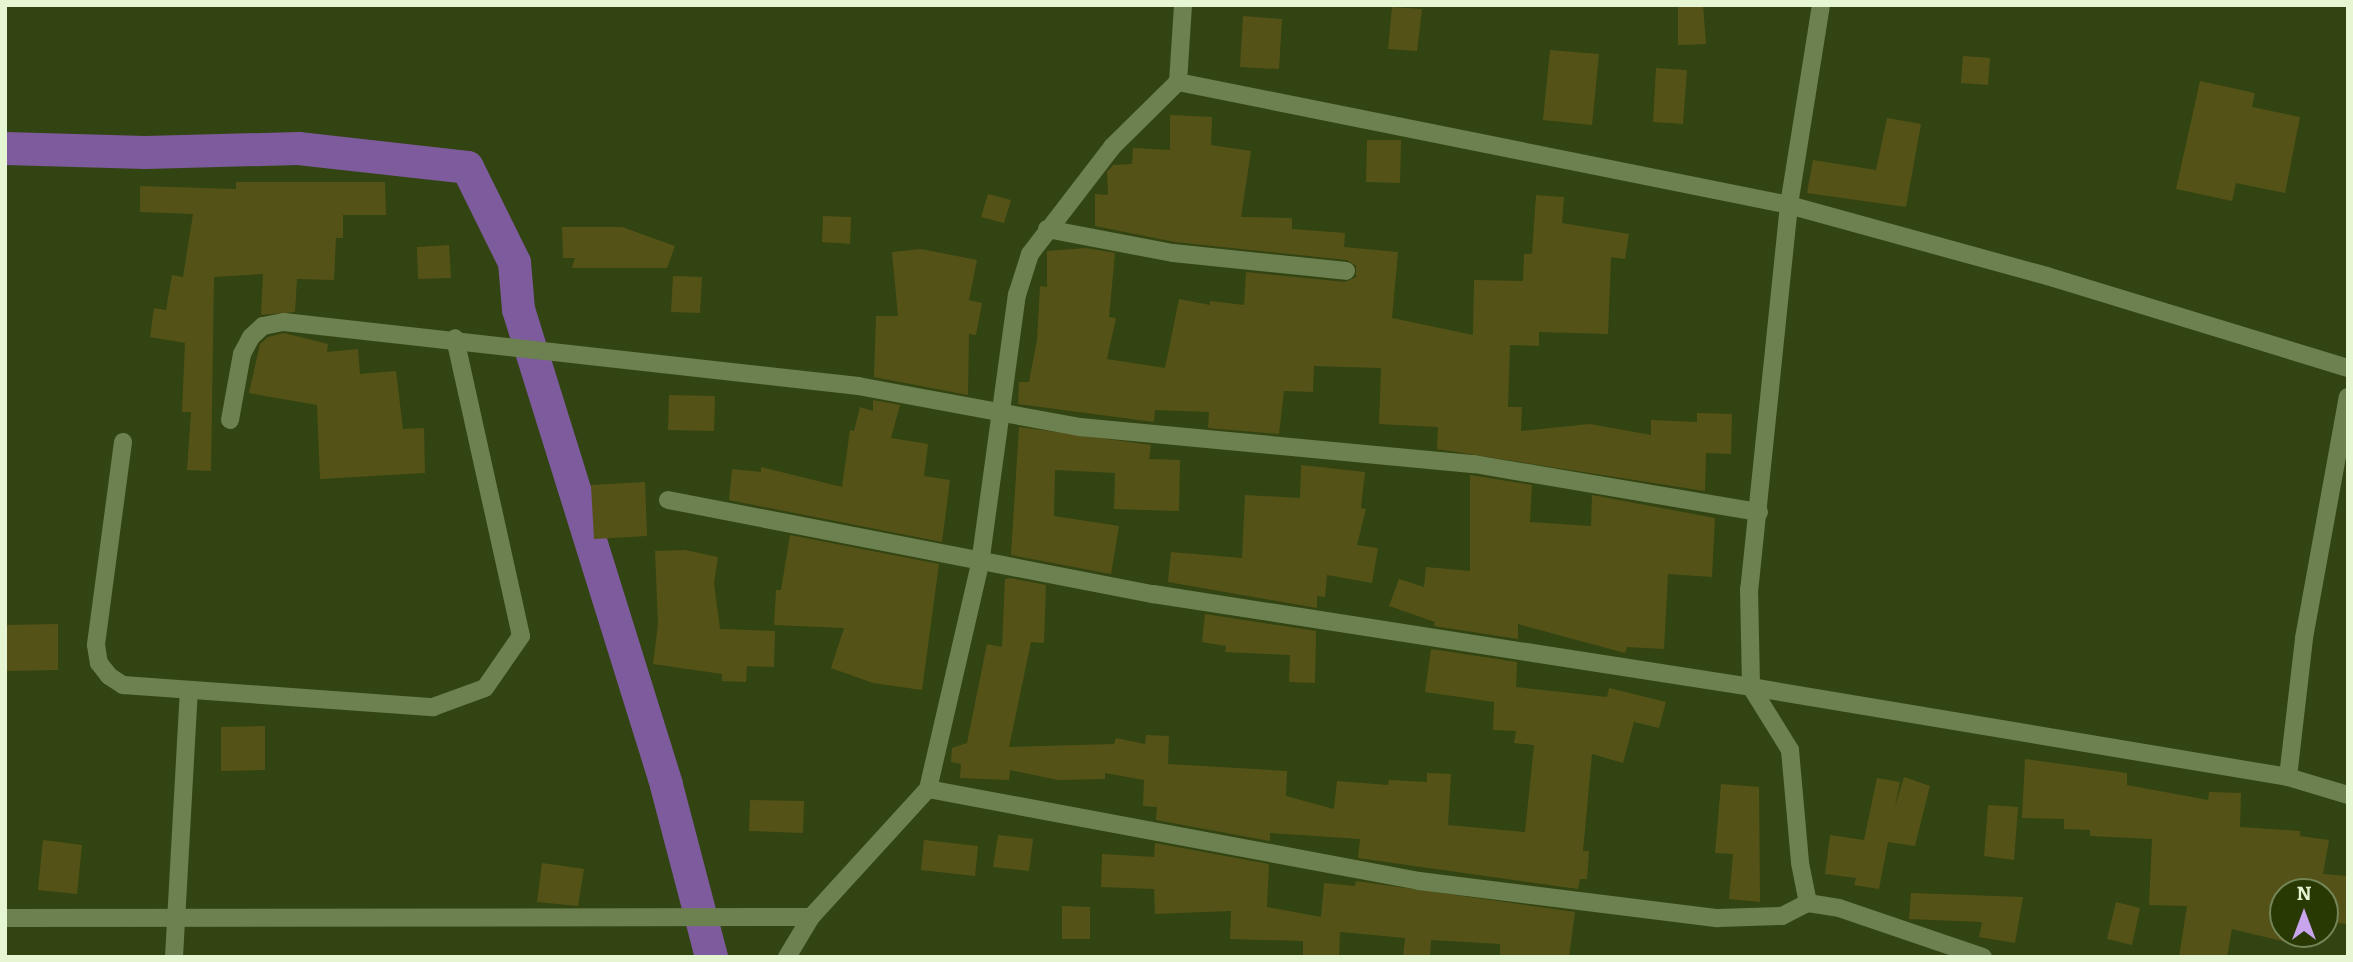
<!DOCTYPE html>
<html>
<head>
<meta charset="utf-8">
<style>
  body { margin:0 }
  #map { position:relative; width:2353px; height:962px; overflow:hidden; background:#324411; font-family:Bitter,serif }
  div>[style] { position:absolute }
  .canal>* { height:33px; margin:-16.5px; padding:0 16.5px; transform-origin:16.5px; border-radius:16.5px; background:#7d5b9c }
  .building>* { inset:0; background:#555218 }
  .minor>* { height:18px; margin:-9px; padding:0 9px; transform-origin:9px; border-radius:9px; background:#6c8050 }
  span { translate:-50% -50%; white-space:nowrap; text-align:center; line-height:1.15; -webkit-text-stroke:5px #283904; paint-order:stroke }
  .frame { position:absolute; inset:0; border:7px solid #e6f6d3; pointer-events:none }
  .north { position:absolute; left:2269px; top:878px; width:70px; height:70px; box-sizing:border-box; background:#283904; border:2px solid #748557; border-radius:50%; rotate:0deg; font-size:19px; font-weight:700; line-height:28px; text-align:center; color:#e6f6d3 }
  .north::after { content:''; display:block; margin:auto; width:24px; height:32px; background:#c9a5ee; clip-path:polygon(50% 0,100% 100%,50% 72%,0 100%) }
</style>
</head>
<body>
<div id="map">
  <div class="canal">
    <div style="left:5px;top:148px;width:140px;rotate:1.6deg"></div>
    <div style="left:145px;top:152px;width:153px;rotate:-1.5deg"></div>
    <div style="left:298px;top:148px;width:170px;rotate:6.4deg"></div>
    <div style="left:467px;top:167px;width:106px;rotate:63.7deg"></div>
    <div style="left:514px;top:262px;width:47px;rotate:85.1deg"></div>
    <div style="left:518px;top:309px;width:498px;rotate:72.7deg"></div>
    <div style="left:666px;top:785px;width:178px;rotate:75.3deg"></div>
  </div>
  <div class="building">
    <div style="clip-path:polygon(1678px 5px,1703px 5px,1706px 44px,1678px 45px)"></div>
    <div style="clip-path:polygon(1392px 7px,1422px 9px,1417px 51px,1388px 49px)"></div>
    <div style="clip-path:polygon(1243px 16px,1282px 19px,1279px 69px,1240px 67px)"></div>
    <div style="clip-path:polygon(1550px 50px,1599px 54px,1592px 125px,1543px 120px)"></div>
    <div style="clip-path:polygon(1963px 56px,1990px 58px,1988px 85px,1961px 83px)"></div>
    <div style="clip-path:polygon(1656px 68px,1687px 70px,1683px 124px,1653px 122px)"></div>
    <div style="clip-path:polygon(2200px 81px,2255px 93px,2252px 107px,2300px 117px,2285px 193px,2236px 183px,2232px 201px,2176px 189px)"></div>
    <div style="clip-path:polygon(1170px 115px,1212px 117px,1211px 145px,1251px 151px,1241px 217px,1292px 218px,1292px 229px,1345px 233px,1344px 247px,1398px 252px,1392px 318px,1473px 335px,1474px 280px,1523px 281px,1524px 254px,1532px 254px,1536px 195px,1564px 197px,1562px 223px,1629px 234px,1625px 259px,1611px 257px,1608px 334px,1539px 332px,1539px 346px,1510px 345px,1508px 407px,1522px 407px,1521px 431px,1590px 424px,1651px 435px,1651px 420px,1697px 422px,1697px 413px,1732px 414px,1731px 454px,1706px 453px,1705px 491px,1437px 449px,1438px 427px,1379px 424px,1381px 368px,1314px 366px,1313px 392px,1284px 391px,1279px 434px,1208px 428px,1209px 412px,1155px 410px,1154px 422px,1018px 404px,1019px 382px,1029px 382px,1037px 340px,1040px 286px,1047px 287px,1047px 251px,1086px 248px,1115px 253px,1109px 317px,1116px 318px,1107px 359px,1165px 368px,1179px 299px,1210px 305px,1210px 301px,1244px 305px,1246px 272px,1345px 282px,1356px 277px,1356px 266px,1347px 260px,1175px 242px,1095px 226px,1095px 194px,1108px 195px,1107px 172px,1113px 165px,1132px 164px,1133px 148px,1170px 150px)"></div>
    <div style="clip-path:polygon(1887px 118px,1921px 124px,1906px 207px,1807px 193px,1813px 160px,1876px 170px)"></div>
    <div style="clip-path:polygon(1367px 140px,1401px 140px,1400px 183px,1366px 182px)"></div>
    <div style="clip-path:polygon(236px 182px,385px 182px,386px 215px,343px 215px,343px 238px,336px 238px,334px 280px,297px 279px,295px 312px,261px 315px,263px 274px,214px 277px,211px 471px,187px 470px,191px 412px,182px 412px,185px 343px,150px 337px,154px 308px,166px 310px,172px 275px,183px 277px,193px 214px,140px 212px,140px 186px,236px 189px)"></div>
    <div style="clip-path:polygon(988px 194px,1011px 200px,1004px 223px,981px 217px)"></div>
    <div style="clip-path:polygon(823px 216px,851px 217px,850px 244px,822px 242px)"></div>
    <div style="clip-path:polygon(562px 227px,622px 227px,675px 246px,667px 268px,572px 268px,575px 258px,563px 258px)"></div>
    <div style="clip-path:polygon(449px 245px,451px 278px,418px 279px,417px 247px)"></div>
    <div style="clip-path:polygon(921px 249px,977px 260px,969px 300px,982px 303px,976px 335px,969px 334px,968px 395px,874px 377px,876px 316px,898px 316px,892px 252px)"></div>
    <div style="clip-path:polygon(673px 276px,702px 277px,700px 313px,671px 312px)"></div>
    <div style="clip-path:polygon(284px 333px,328px 344px,327px 352px,358px 349px,360px 374px,396px 371px,403px 429px,424px 428px,425px 473px,320px 479px,317px 405px,249px 393px,260px 344px,268px 337px)"></div>
    <div style="clip-path:polygon(669px 395px,715px 396px,714px 431px,668px 430px)"></div>
    <div style="clip-path:polygon(873px 400px,900px 405px,891px 438px,928px 444px,924px 476px,950px 480px,942px 542px,729px 500px,732px 469px,761px 472px,761px 467px,842px 487px,850px 430px,854px 431px,860px 407px,873px 411px)"></div>
    <div style="clip-path:polygon(1019px 427px,1151px 445px,1149px 459px,1180px 460px,1179px 511px,1114px 509px,1115px 473px,1055px 470px,1054px 516px,1119px 526px,1111px 574px,1011px 555px)"></div>
    <div style="clip-path:polygon(1301px 465px,1365px 472px,1361px 508px,1366px 509px,1357px 545px,1378px 548px,1372px 583px,1327px 575px,1325px 597px,1317px 596px,1317px 608px,1168px 582px,1171px 552px,1242px 558px,1245px 495px,1300px 498px)"></div>
    <div style="clip-path:polygon(1470px 475px,1532px 485px,1530px 522px,1591px 526px,1592px 495px,1715px 518px,1712px 577px,1668px 574px,1664px 649px,1627px 647px,1625px 653px,1518px 624px,1518px 639px,1434px 626px,1435px 622px,1389px 606px,1399px 579px,1424px 587px,1426px 567px,1470px 571px)"></div>
    <div style="clip-path:polygon(645px 482px,647px 536px,594px 539px,591px 485px)"></div>
    <div style="clip-path:polygon(790px 535px,939px 564px,922px 690px,873px 683px,831px 668px,844px 628px,774px 625px,776px 590px,781px 590px)"></div>
    <div style="clip-path:polygon(685px 550px,718px 557px,714px 583px,720px 629px,775px 631px,774px 667px,747px 666px,746px 682px,722px 681px,722px 674px,653px 664px,658px 624px,655px 551px)"></div>
    <div style="clip-path:polygon(1010px 578px,1046px 585px,1044px 643px,1031px 642px,1009px 747px,1114px 744px,1116px 738px,1145px 744px,1146px 735px,1169px 736px,1168px 764px,1287px 771px,1286px 796px,1334px 809px,1337px 781px,1388px 785px,1389px 780px,1427px 782px,1427px 773px,1451px 774px,1448px 825px,1525px 832px,1534px 745px,1514px 743px,1516px 731px,1493px 730px,1494px 702px,1425px 692px,1431px 649px,1517px 662px,1516px 687px,1607px 697px,1609px 688px,1666px 702px,1659px 728px,1634px 722px,1623px 763px,1592px 754px,1583px 851px,1589px 851px,1587px 879px,1580px 879px,1578px 889px,1358px 858px,1360px 839px,1270px 833px,1270px 841px,1156px 820px,1157px 807px,1143px 806px,1144px 780px,1105px 773px,1105px 779px,1058px 780px,1010px 770px,1009px 780px,960px 778px,961px 764px,951px 762px,952px 748px,967px 743px,987px 644px,1002px 647px,1005px 579px)"></div>
    <div style="clip-path:polygon(1205px 614px,1316px 631px,1315px 683px,1289px 682px,1290px 655px,1225px 652px,1226px 646px,1202px 642px)"></div>
    <div style="clip-path:polygon(58px 624px,58px 670px,5px 671px,5px 625px)"></div>
    <div style="clip-path:polygon(265px 726px,265px 770px,221px 771px,221px 727px)"></div>
    <div style="clip-path:polygon(2025px 759px,2127px 773px,2127px 785px,2208px 800px,2209px 792px,2241px 793px,2240px 827px,2300px 831px,2300px 836px,2329px 840px,2323px 874px,2348px 876px,2348px 924px,2325px 922px,2325px 892px,2283px 892px,2283px 934px,2301px 934px,2298px 945px,2232px 929px,2227px 957px,2179px 957px,2187px 906px,2149px 905px,2152px 839px,2090px 836px,2090px 830px,2064px 829px,2064px 819px,2022px 818px)"></div>
    <div style="clip-path:polygon(1904px 777px,1930px 786px,1915px 846px,1888px 842px,1879px 889px,1854px 885px,1856px 878px,1825px 874px,1830px 835px,1864px 840px,1877px 778px,1900px 782px,1895px 807px)"></div>
    <div style="clip-path:polygon(1721px 784px,1759px 787px,1760px 902px,1729px 899px,1733px 854px,1715px 853px)"></div>
    <div style="clip-path:polygon(750px 800px,804px 801px,803px 833px,749px 831px)"></div>
    <div style="clip-path:polygon(1988px 805px,2018px 807px,2014px 860px,1984px 856px)"></div>
    <div style="clip-path:polygon(998px 835px,1033px 839px,1029px 871px,993px 867px)"></div>
    <div style="clip-path:polygon(43px 840px,82px 845px,77px 894px,38px 890px)"></div>
    <div style="clip-path:polygon(924px 840px,978px 846px,975px 876px,921px 870px)"></div>
    <div style="clip-path:polygon(1155px 843px,1269px 864px,1267px 907px,1321px 917px,1324px 883px,1355px 886px,1356px 881px,1575px 912px,1569px 957px,1500px 957px,1500px 944px,1431px 940px,1430px 957px,1403px 957px,1405px 938px,1340px 932px,1339px 957px,1303px 957px,1303px 941px,1230px 939px,1231px 911px,1155px 914px,1154px 889px,1101px 887px,1102px 854px,1154px 857px)"></div>
    <div style="clip-path:polygon(542px 863px,584px 869px,578px 906px,537px 902px)"></div>
    <div style="clip-path:polygon(1911px 893px,2023px 897px,2015px 943px,1979px 937px,1982px 922px,1909px 919px)"></div>
    <div style="clip-path:polygon(2116px 902px,2140px 908px,2132px 945px,2107px 939px)"></div>
    <div style="clip-path:polygon(1062px 906px,1090px 907px,1090px 939px,1062px 939px)"></div>
  </div>
  <div class="minor">
    <div style="left:1183px;top:5px;width:77px;rotate:93.7deg"></div>
    <div style="left:1178px;top:82px;width:623px;rotate:11.38deg"></div>
    <div style="left:1789px;top:205px;width:268px;rotate:15.4deg"></div>
    <div style="left:2047px;top:276px;width:315px;rotate:17deg"></div>
    <div style="left:1821px;top:5px;width:203px;rotate:99.1deg"></div>
    <div style="left:1789px;top:205px;width:386px;rotate:95.9deg"></div>
    <div style="left:1749px;top:589px;width:98px;rotate:88.8deg"></div>
    <div style="left:1751px;top:687px;width:74px;rotate:58.2deg"></div>
    <div style="left:1790px;top:750px;width:113px;rotate:84.9deg"></div>
    <div style="left:1800px;top:863px;width:41px;rotate:78.7deg"></div>
    <div style="left:1808px;top:903px;width:31px;rotate:9deg"></div>
    <div style="left:1839px;top:908px;width:152px;rotate:18.8deg"></div>
    <div style="left:1047px;top:229px;width:128px;rotate:10.8deg"></div>
    <div style="left:1173px;top:253px;width:174px;rotate:5.9deg"></div>
    <div style="left:230px;top:420px;width:67px;rotate:-79.7deg"></div>
    <div style="left:242px;top:354px;width:19px;rotate:-62deg"></div>
    <div style="left:251px;top:337px;width:16px;rotate:-43deg"></div>
    <div style="left:263px;top:326px;width:21px;rotate:-11deg"></div>
    <div style="left:284px;top:322px;width:578px;rotate:6.36deg"></div>
    <div style="left:858px;top:386px;width:226px;rotate:10.5deg"></div>
    <div style="left:1080px;top:427px;width:396px;rotate:5.4deg"></div>
    <div style="left:1474px;top:464px;width:289px;rotate:9.6deg"></div>
    <div style="left:123px;top:442px;width:205px;rotate:97.6deg"></div>
    <div style="left:96px;top:645px;width:18px;rotate:81deg"></div>
    <div style="left:99px;top:663px;width:16px;rotate:52deg"></div>
    <div style="left:109px;top:676px;width:17px;rotate:33deg"></div>
    <div style="left:123px;top:685px;width:311px;rotate:4.1deg"></div>
    <div style="left:433px;top:707px;width:55px;rotate:-20.1deg"></div>
    <div style="left:485px;top:688px;width:63px;rotate:-55.3deg"></div>
    <div style="left:521px;top:636px;width:305px;rotate:-102.5deg"></div>
    <div style="left:668px;top:500px;width:494px;rotate:11deg"></div>
    <div style="left:1153px;top:594px;width:605px;rotate:8.84deg"></div>
    <div style="left:1751px;top:687px;width:544px;rotate:9.51deg"></div>
    <div style="left:2288px;top:777px;width:63px;rotate:16.7deg"></div>
    <div style="left:2288px;top:777px;width:140px;rotate:-83.4deg"></div>
    <div style="left:2304px;top:638px;width:245px;rotate:-79.7deg"></div>
    <div style="left:928px;top:789px;width:500px;rotate:10.6deg"></div>
    <div style="left:1419px;top:881px;width:301px;rotate:7.1deg"></div>
    <div style="left:1718px;top:918px;width:64px;rotate:-1.8deg"></div>
    <div style="left:1782px;top:916px;width:29px;rotate:-27deg"></div>
    <div style="left:5px;top:918px;width:806px;rotate:-0.07deg"></div>
    <div style="left:174px;top:957px;width:267px;rotate:-86.8deg"></div>
    <div style="left:787px;top:957px;width:47px;rotate:-59deg"></div>
    <div style="left:811px;top:917px;width:173px;rotate:-47.6deg"></div>
    <div style="left:928px;top:789px;width:231px;rotate:-77deg"></div>
    <div style="left:980px;top:564px;width:272px;rotate:-82.2deg"></div>
    <div style="left:1017px;top:295px;width:43px;rotate:-72.4deg"></div>
    <div style="left:1030px;top:254px;width:135px;rotate:-52.5deg"></div>
    <div style="left:1112px;top:147px;width:93px;rotate:-44.6deg"></div>
  </div>
  <div class="frame"></div>
  <div class="north">N</div>
</div>
</body>
</html>
